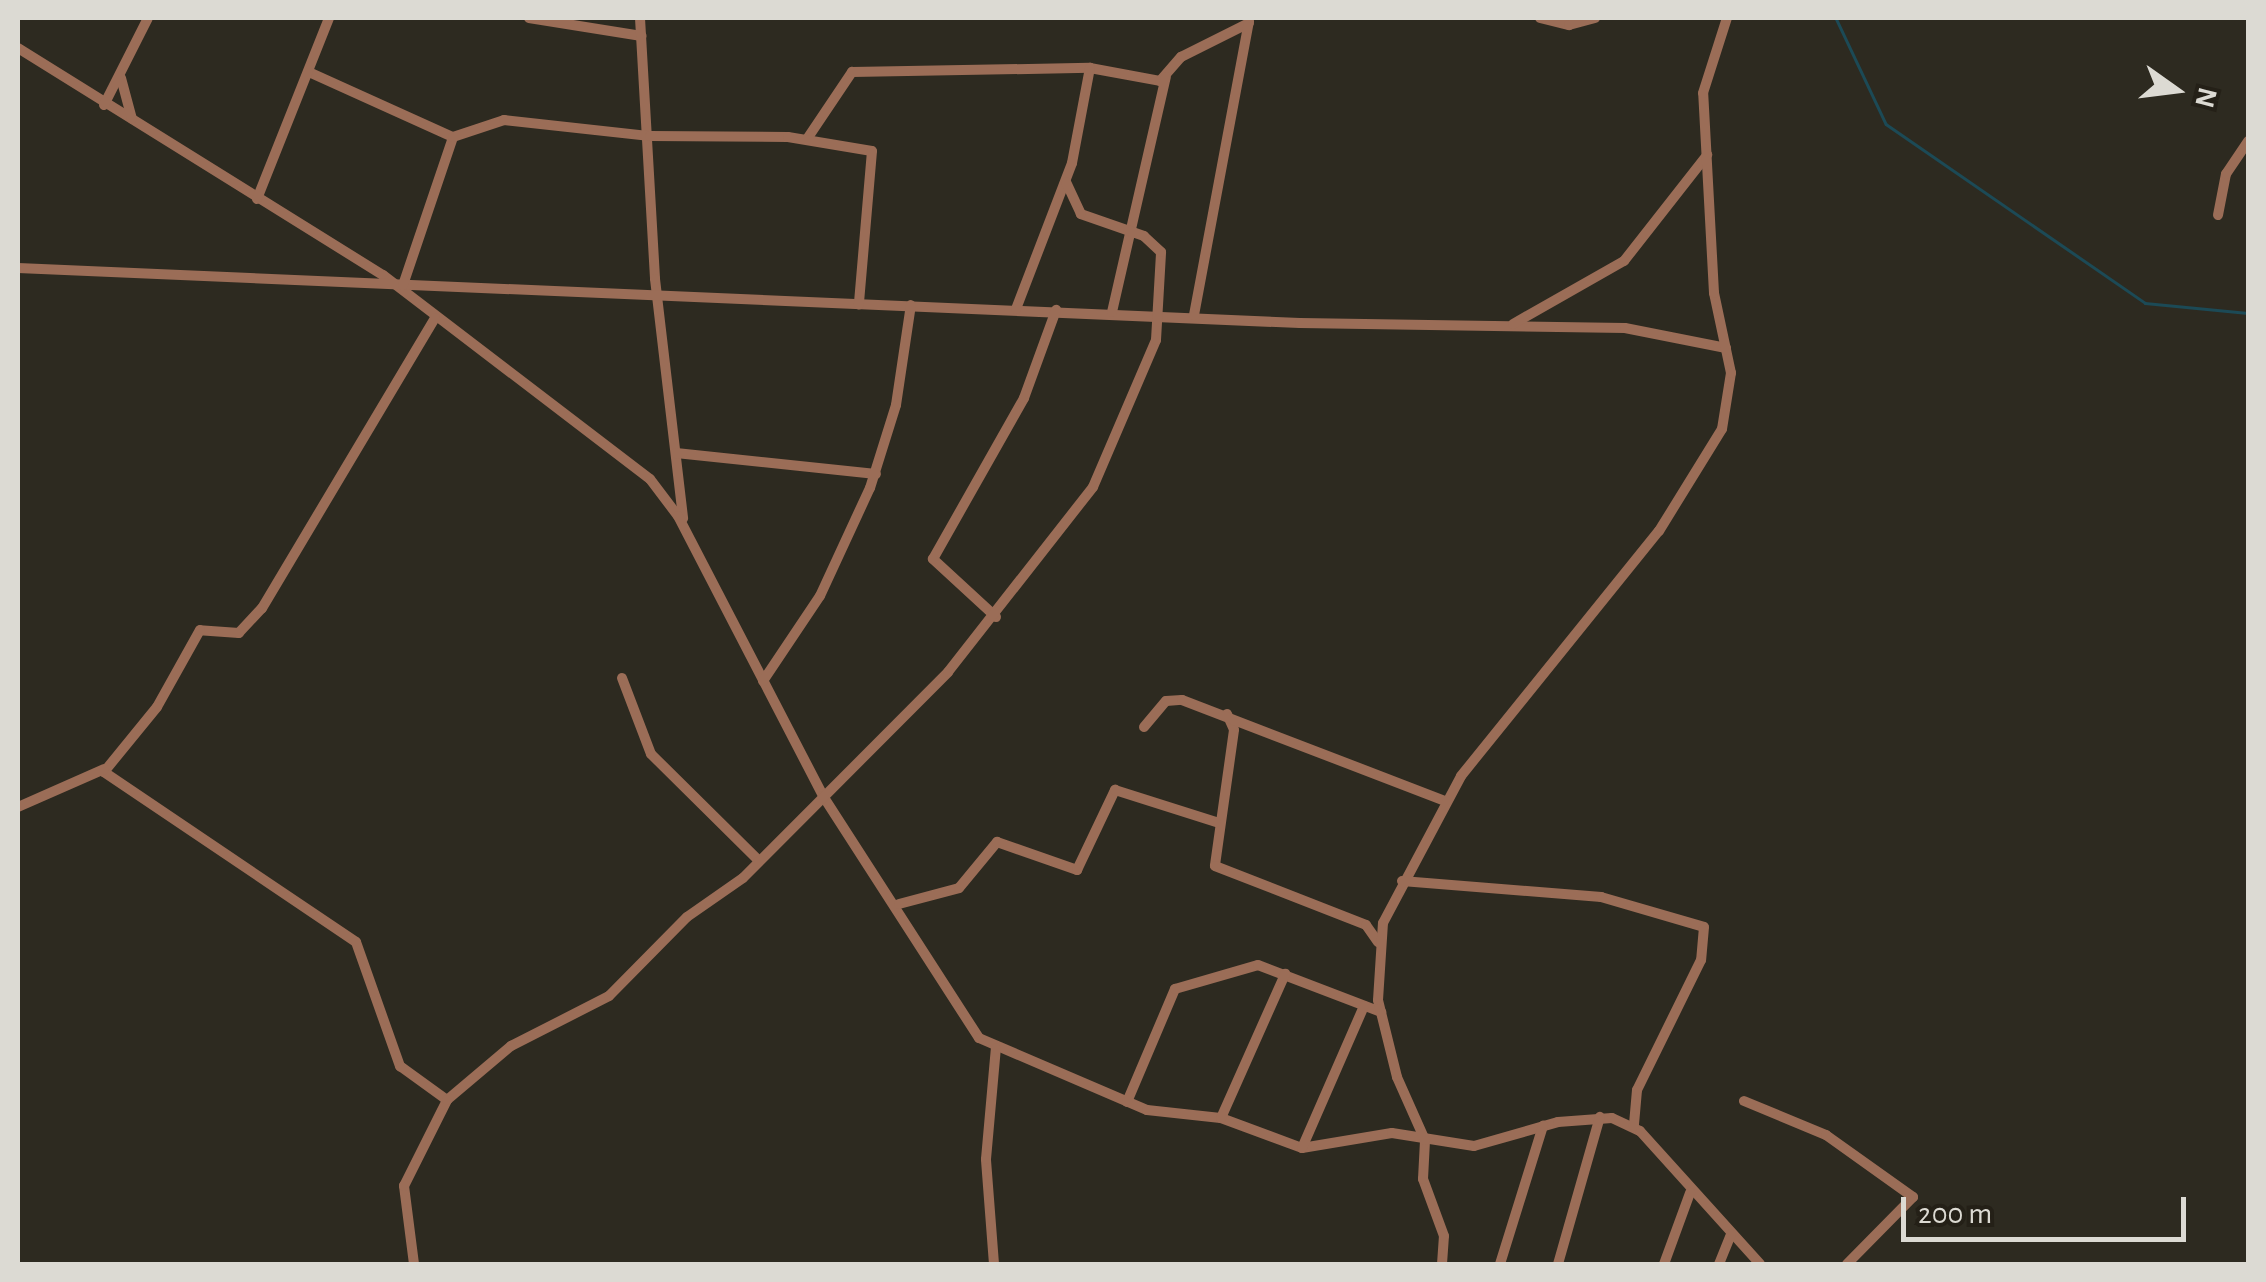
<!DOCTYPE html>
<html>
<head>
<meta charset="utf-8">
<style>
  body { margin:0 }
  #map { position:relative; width:2266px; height:1282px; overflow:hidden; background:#2d2a20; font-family:"Alegreya Sans",sans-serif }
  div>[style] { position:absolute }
  .stream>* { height:2.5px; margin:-1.25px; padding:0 1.25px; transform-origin:1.25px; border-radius:1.25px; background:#1c4a56 }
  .street>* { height:10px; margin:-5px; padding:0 5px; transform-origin:5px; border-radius:5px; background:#9b6d57 }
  span { translate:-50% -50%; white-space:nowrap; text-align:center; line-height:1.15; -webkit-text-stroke:10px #242017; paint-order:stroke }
  .frame { position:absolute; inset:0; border:20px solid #dcdad3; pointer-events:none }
  .north { position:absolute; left:2126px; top:40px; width:100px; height:100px; -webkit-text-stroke:8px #242017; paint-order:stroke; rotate:104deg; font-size:28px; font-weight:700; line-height:40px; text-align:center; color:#dcdad3 }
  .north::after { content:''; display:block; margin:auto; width:35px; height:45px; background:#dcdad3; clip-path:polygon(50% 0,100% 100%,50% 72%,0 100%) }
  .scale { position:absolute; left:1901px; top:1197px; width:285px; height:45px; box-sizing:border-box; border:5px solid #dcdad3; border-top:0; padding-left:12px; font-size:30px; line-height:35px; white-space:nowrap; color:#dcdad3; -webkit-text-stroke:8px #242017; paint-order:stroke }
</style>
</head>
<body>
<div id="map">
  <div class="stream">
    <div style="left:1836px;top:18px;width:117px;rotate:64.7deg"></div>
    <div style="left:1886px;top:124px;width:315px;rotate:34.6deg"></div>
    <div style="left:2145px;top:303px;width:103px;rotate:5.5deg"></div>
  </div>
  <div class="street">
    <div style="left:529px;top:18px;width:114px;rotate:9.1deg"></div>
    <div style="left:640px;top:18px;width:261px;rotate:86.7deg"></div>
    <div style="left:655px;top:279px;width:241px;rotate:83.3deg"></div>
    <div style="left:1540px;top:18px;width:30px;rotate:14deg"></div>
    <div style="left:1569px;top:25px;width:27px;rotate:-15deg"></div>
    <div style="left:18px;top:48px;width:430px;rotate:31.9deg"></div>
    <div style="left:383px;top:275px;width:336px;rotate:37.4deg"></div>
    <div style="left:650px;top:479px;width:46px;rotate:52.9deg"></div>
    <div style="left:678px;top:516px;width:315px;rotate:62.6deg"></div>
    <div style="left:823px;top:796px;width:288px;rotate:57.2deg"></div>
    <div style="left:979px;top:1038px;width:183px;rotate:23.2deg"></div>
    <div style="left:1147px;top:1110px;width:74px;rotate:6.2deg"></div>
    <div style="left:1221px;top:1118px;width:86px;rotate:20.3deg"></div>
    <div style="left:1302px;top:1148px;width:91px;rotate:-9.5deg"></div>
    <div style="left:1392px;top:1133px;width:83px;rotate:9deg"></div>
    <div style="left:1474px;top:1146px;width:87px;rotate:-15.9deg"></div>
    <div style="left:1558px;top:1122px;width:54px;rotate:-4.2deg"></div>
    <div style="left:1612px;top:1118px;width:31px;rotate:25deg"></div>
    <div style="left:1640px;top:1131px;width:179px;rotate:47.9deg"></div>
    <div style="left:311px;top:73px;width:156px;rotate:24.3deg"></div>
    <div style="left:121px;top:78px;width:42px;rotate:75deg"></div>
    <div style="left:104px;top:105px;width:97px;rotate:-63.2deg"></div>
    <div style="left:807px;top:139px;width:81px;rotate:-56.1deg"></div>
    <div style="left:852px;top:72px;width:238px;rotate:-1deg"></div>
    <div style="left:1090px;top:68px;width:71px;rotate:10.5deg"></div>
    <div style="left:1160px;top:81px;width:32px;rotate:-49deg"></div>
    <div style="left:1181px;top:57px;width:76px;rotate:-26.6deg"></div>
    <div style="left:257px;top:199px;width:195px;rotate:-68.3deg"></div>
    <div style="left:2218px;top:215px;width:42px;rotate:-79deg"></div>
    <div style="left:2226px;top:174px;width:40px;rotate:-56deg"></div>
    <div style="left:18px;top:268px;width:1283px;rotate:2.46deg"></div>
    <div style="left:1300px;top:323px;width:325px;rotate:0.9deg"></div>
    <div style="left:1625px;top:328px;width:103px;rotate:11.2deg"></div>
    <div style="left:403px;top:285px;width:156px;rotate:-71.3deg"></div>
    <div style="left:453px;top:137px;width:54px;rotate:-18.4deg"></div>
    <div style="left:504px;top:120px;width:147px;rotate:6.3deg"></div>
    <div style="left:650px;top:136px;width:138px;rotate:0.4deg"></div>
    <div style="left:788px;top:137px;width:85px;rotate:9.5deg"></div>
    <div style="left:872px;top:151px;width:154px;rotate:94.9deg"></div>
    <div style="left:1016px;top:309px;width:156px;rotate:-69deg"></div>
    <div style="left:1072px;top:163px;width:97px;rotate:-79.3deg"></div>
    <div style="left:1112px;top:312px;width:241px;rotate:-77.1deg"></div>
    <div style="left:1194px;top:315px;width:299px;rotate:-79.4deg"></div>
    <div style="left:435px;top:318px;width:338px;rotate:120.8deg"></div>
    <div style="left:262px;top:608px;width:34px;rotate:133deg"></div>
    <div style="left:239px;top:633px;width:39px;rotate:-176deg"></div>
    <div style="left:200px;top:630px;width:88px;rotate:119.2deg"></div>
    <div style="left:157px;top:707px;width:84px;rotate:129.2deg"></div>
    <div style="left:104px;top:772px;width:304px;rotate:34deg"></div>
    <div style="left:356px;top:942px;width:132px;rotate:70.5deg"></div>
    <div style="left:400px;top:1066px;width:58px;rotate:35.9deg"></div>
    <div style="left:1513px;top:324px;width:128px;rotate:-29.6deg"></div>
    <div style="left:1624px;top:261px;width:135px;rotate:-51.9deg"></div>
    <div style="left:676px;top:453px;width:201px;rotate:6deg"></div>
    <div style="left:996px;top:617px;width:86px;rotate:-137.4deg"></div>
    <div style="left:933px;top:559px;width:185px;rotate:-60.5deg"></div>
    <div style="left:1024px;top:398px;width:94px;rotate:-70deg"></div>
    <div style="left:622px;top:678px;width:81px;rotate:69.1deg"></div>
    <div style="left:651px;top:754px;width:152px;rotate:44.7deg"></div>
    <div style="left:763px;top:681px;width:102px;rotate:-56.2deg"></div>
    <div style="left:820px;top:596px;width:119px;rotate:-65.2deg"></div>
    <div style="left:870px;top:488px;width:87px;rotate:-72.6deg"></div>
    <div style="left:896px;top:405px;width:101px;rotate:-81.5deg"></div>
    <div style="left:1227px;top:714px;width:17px;rotate:66deg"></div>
    <div style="left:1234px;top:730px;width:137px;rotate:98deg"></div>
    <div style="left:1215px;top:866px;width:162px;rotate:21.3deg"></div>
    <div style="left:1366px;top:925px;width:21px;rotate:55deg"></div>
    <div style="left:1144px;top:727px;width:34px;rotate:-50deg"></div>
    <div style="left:1166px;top:701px;width:16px;rotate:-4deg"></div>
    <div style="left:1182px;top:700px;width:282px;rotate:21deg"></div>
    <div style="left:18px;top:807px;width:94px;rotate:-23.8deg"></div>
    <div style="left:1402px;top:881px;width:200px;rotate:4.6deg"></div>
    <div style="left:1601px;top:897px;width:107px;rotate:16.2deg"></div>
    <div style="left:1704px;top:927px;width:33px;rotate:95deg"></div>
    <div style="left:1701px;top:960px;width:145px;rotate:116.2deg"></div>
    <div style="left:1637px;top:1090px;width:36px;rotate:95deg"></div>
    <div style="left:899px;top:904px;width:62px;rotate:-14.9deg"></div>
    <div style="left:959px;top:888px;width:60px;rotate:-50.4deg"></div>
    <div style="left:997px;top:842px;width:85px;rotate:19.3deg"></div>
    <div style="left:1077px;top:870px;width:89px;rotate:-64.6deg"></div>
    <div style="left:1115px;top:790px;width:106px;rotate:17.6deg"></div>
    <div style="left:1744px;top:1101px;width:89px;rotate:22.5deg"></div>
    <div style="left:1826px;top:1135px;width:107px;rotate:35.5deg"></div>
    <div style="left:1913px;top:1197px;width:94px;rotate:134.6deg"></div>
    <div style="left:1127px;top:1102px;width:123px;rotate:-67deg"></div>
    <div style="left:1175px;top:989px;width:86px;rotate:-16.1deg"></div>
    <div style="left:1258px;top:965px;width:132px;rotate:20.9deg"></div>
    <div style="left:1221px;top:1118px;width:158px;rotate:-66deg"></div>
    <div style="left:1302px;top:1148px;width:155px;rotate:-66.4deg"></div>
    <div style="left:414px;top:1264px;width:79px;rotate:-97.3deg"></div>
    <div style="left:404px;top:1186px;width:96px;rotate:-63.4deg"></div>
    <div style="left:447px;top:1100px;width:84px;rotate:-40.2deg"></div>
    <div style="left:511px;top:1046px;width:110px;rotate:-27deg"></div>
    <div style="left:609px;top:996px;width:111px;rotate:-45.4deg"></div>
    <div style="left:687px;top:917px;width:68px;rotate:-34.9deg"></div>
    <div style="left:743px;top:878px;width:291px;rotate:-45.1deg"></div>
    <div style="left:948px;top:672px;width:235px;rotate:-51.9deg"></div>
    <div style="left:1093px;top:487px;width:160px;rotate:-66.8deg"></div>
    <div style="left:1156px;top:340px;width:88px;rotate:-86.7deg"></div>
    <div style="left:1161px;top:252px;width:23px;rotate:-137deg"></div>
    <div style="left:1144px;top:236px;width:67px;rotate:-160.8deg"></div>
    <div style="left:1081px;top:214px;width:35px;rotate:-115deg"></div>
    <div style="left:994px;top:1264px;width:105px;rotate:-94.4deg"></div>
    <div style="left:986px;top:1159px;width:111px;rotate:-84.9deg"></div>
    <div style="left:1442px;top:1264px;width:28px;rotate:-86deg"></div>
    <div style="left:1444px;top:1236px;width:61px;rotate:-110.2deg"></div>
    <div style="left:1423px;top:1179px;width:39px;rotate:-87deg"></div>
    <div style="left:1425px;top:1140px;width:69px;rotate:-114deg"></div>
    <div style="left:1397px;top:1077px;width:79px;rotate:-103.9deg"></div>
    <div style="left:1378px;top:1000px;width:77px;rotate:-86.3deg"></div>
    <div style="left:1383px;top:923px;width:166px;rotate:-62deg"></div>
    <div style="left:1461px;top:776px;width:315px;rotate:-51.1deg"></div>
    <div style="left:1659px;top:531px;width:120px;rotate:-58.3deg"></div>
    <div style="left:1722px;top:429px;width:57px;rotate:-80.9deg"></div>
    <div style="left:1731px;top:373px;width:82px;rotate:-102deg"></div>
    <div style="left:1714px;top:293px;width:200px;rotate:-93.1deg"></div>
    <div style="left:1703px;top:93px;width:79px;rotate:-72.3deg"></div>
    <div style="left:1500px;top:1264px;width:145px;rotate:-72.7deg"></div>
    <div style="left:1558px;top:1264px;width:153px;rotate:-74.1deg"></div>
    <div style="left:1664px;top:1264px;width:76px;rotate:-69.9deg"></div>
    <div style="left:1719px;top:1264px;width:32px;rotate:-68deg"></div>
  </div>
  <div class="frame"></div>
  <div class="north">N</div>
  <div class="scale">200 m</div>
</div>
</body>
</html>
